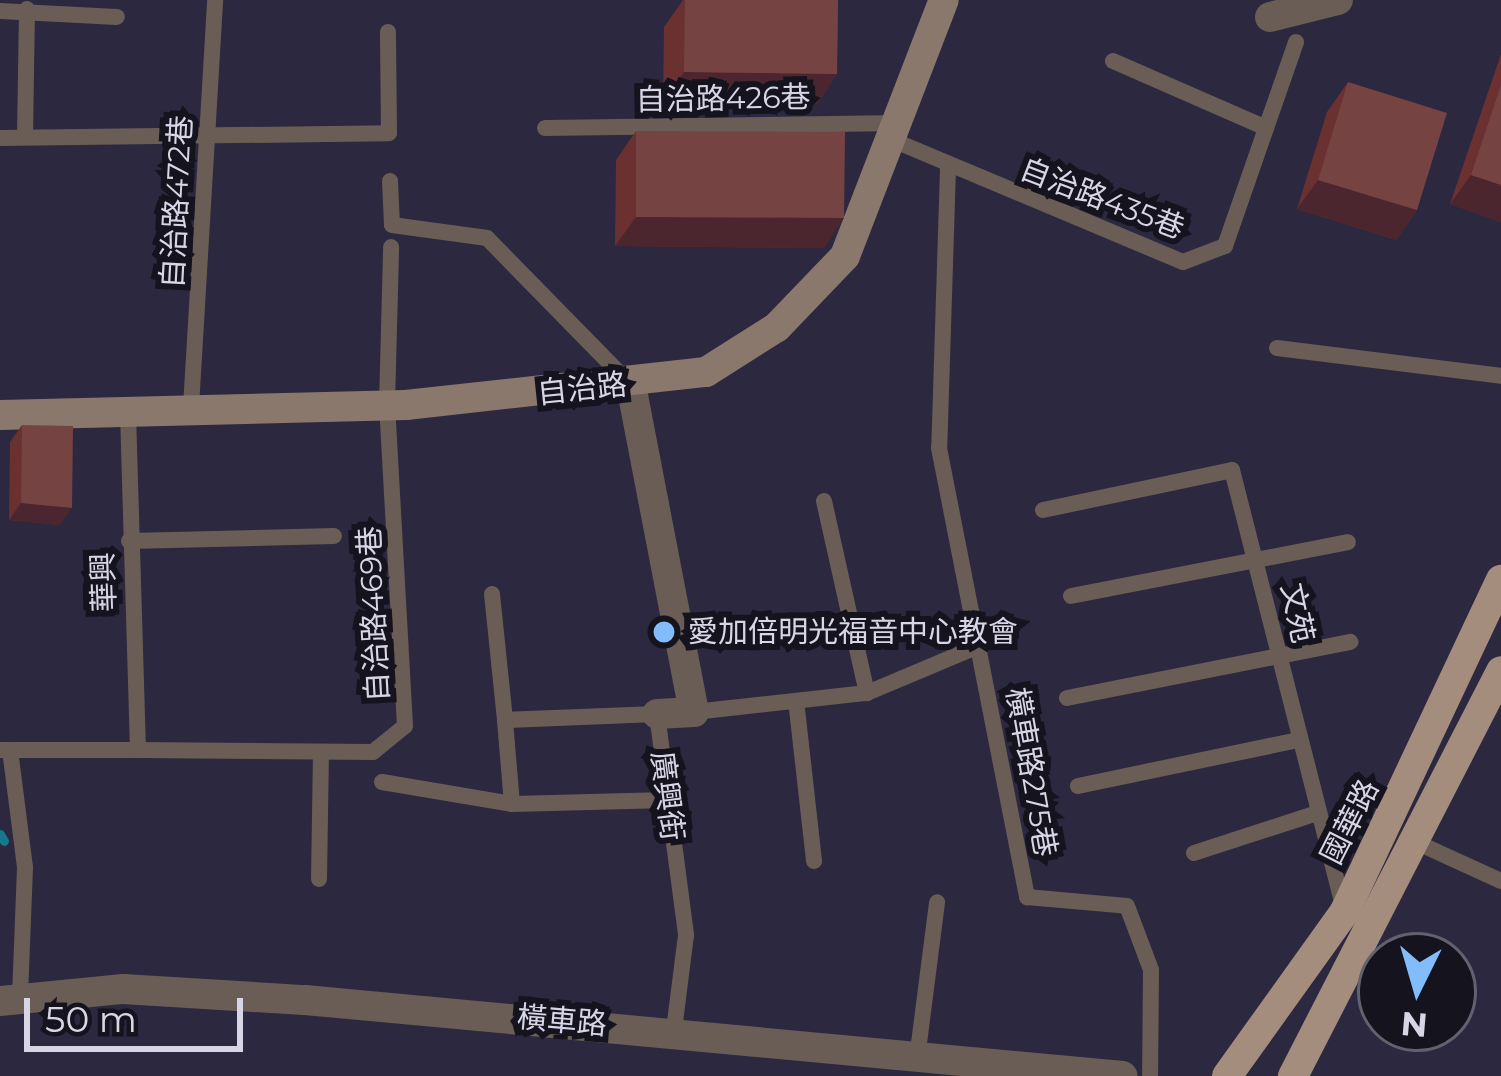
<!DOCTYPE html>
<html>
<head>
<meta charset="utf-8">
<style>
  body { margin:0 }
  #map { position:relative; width:1501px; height:1076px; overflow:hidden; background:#2b2840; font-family:Montserrat,"Noto Sans TC",sans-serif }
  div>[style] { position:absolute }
  .stream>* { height:9px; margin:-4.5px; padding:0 4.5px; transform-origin:4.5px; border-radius:4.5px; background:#15798c }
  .lane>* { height:16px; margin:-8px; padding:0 8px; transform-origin:8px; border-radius:8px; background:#695d55 }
  .street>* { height:30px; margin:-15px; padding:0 15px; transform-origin:15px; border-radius:15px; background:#695d55 }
  .secondary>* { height:30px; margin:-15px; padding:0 15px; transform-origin:15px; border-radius:15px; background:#8b786c }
  .primary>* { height:30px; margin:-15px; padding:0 15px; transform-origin:15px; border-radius:15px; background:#a58d7d }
  .wall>* { inset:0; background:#6a3130 }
  .shaded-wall>* { inset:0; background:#4c262e }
  .building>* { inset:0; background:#764343 }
  .dots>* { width:33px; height:33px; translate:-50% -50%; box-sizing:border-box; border:6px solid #14131e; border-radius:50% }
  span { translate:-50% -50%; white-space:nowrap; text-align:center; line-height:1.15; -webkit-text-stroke:12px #14131e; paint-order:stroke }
  .street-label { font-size:30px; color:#d8d6e6 }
  .poi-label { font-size:30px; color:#d8d6e6 }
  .left { translate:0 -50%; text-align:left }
  .north { position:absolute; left:1357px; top:932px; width:120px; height:120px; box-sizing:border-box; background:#14131e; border:3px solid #62616e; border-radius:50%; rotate:185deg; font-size:33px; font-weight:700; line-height:48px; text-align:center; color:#d8d6e6 }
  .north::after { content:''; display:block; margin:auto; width:42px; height:54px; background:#83bcfb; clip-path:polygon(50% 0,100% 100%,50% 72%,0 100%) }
  .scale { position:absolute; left:24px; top:998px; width:219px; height:54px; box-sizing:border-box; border:6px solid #d8d6e6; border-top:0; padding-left:15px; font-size:36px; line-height:42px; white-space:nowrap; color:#d8d6e6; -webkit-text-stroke:9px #14131e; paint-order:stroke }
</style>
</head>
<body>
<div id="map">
  <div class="stream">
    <div style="left:0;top:834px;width:8px;rotate:60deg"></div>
  </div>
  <div class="lane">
    <div style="left:0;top:11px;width:117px;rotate:2.9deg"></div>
    <div style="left:1113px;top:61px;width:167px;rotate:23.6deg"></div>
    <div style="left:545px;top:128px;width:355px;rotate:-0.8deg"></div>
    <div style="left:25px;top:137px;width:128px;rotate:-89.1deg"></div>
    <div style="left:0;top:138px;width:389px;rotate:-0.7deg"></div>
    <div style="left:389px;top:133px;width:101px;rotate:-90.6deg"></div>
    <div style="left:895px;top:141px;width:312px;rotate:22.8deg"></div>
    <div style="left:1183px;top:262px;width:45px;rotate:-20.9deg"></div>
    <div style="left:1225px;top:246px;width:216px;rotate:-70.8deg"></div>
    <div style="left:948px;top:169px;width:279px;rotate:91.8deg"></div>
    <div style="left:939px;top:448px;width:458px;rotate:78.9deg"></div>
    <div style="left:1027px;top:897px;width:100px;rotate:5.1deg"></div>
    <div style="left:1127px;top:906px;width:68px;rotate:69.4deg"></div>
    <div style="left:1151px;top:970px;width:106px;rotate:90.5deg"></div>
    <div style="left:390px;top:181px;width:44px;rotate:87.4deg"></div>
    <div style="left:392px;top:225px;width:96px;rotate:7.8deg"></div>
    <div style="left:487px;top:238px;width:199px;rotate:45.6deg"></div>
    <div style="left:1277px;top:348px;width:226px;rotate:7.1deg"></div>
    <div style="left:191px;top:407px;width:408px;rotate:-86.6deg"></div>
    <div style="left:824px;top:501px;width:197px;rotate:77.4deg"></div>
    <div style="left:1043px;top:510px;width:193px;rotate:-11.9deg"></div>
    <div style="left:1232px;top:470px;width:453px;rotate:75.7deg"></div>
    <div style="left:129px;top:541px;width:205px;rotate:-1.4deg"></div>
    <div style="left:492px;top:594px;width:127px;rotate:84.1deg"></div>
    <div style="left:505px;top:720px;width:152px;rotate:-2.3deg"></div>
    <div style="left:657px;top:714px;width:223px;rotate:82.5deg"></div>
    <div style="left:686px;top:935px;width:96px;rotate:97.2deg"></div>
    <div style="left:1071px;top:596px;width:282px;rotate:-11deg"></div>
    <div style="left:1067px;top:698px;width:289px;rotate:-11.2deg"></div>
    <div style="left:797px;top:709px;width:153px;rotate:83.6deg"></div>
    <div style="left:694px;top:712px;width:174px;rotate:-6.3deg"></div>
    <div style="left:867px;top:693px;width:124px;rotate:-22.8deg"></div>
    <div style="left:0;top:750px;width:138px"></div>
    <div style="left:138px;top:750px;width:338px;rotate:-91.7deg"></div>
    <div style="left:10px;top:750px;width:118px;rotate:82.7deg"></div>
    <div style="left:25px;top:867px;width:131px;rotate:92.2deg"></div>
    <div style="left:138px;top:750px;width:235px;rotate:0.5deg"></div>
    <div style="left:373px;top:752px;width:41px;rotate:-39.1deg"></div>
    <div style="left:405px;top:726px;width:322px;rotate:-93.2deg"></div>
    <div style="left:387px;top:405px;width:158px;rotate:-88.5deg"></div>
    <div style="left:382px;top:782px;width:132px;rotate:9.6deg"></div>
    <div style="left:512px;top:804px;width:84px;rotate:-94.8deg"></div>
    <div style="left:1078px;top:786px;width:225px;rotate:-11.8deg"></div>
    <div style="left:512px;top:804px;width:156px;rotate:-1.5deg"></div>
    <div style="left:1420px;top:844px;width:89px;rotate:24.6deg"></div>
    <div style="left:1194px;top:853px;width:126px;rotate:-18deg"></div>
    <div style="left:319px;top:879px;width:127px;rotate:-89.1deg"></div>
    <div style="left:918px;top:1051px;width:150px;rotate:-82.7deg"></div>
  </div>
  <div class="street">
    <div style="left:1270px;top:17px;width:70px;rotate:-14deg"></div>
    <div style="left:631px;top:385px;width:333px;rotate:79.1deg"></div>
    <div style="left:694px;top:712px;width:37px;rotate:177deg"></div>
    <div style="left:0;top:1001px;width:124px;rotate:-5.6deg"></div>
    <div style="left:123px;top:989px;width:182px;rotate:3.5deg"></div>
    <div style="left:305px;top:1000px;width:821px;rotate:5.31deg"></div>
  </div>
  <div class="secondary">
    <div style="left:0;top:415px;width:406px;rotate:-1.4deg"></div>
    <div style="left:406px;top:405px;width:302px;rotate:-6.3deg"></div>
    <div style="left:706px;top:372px;width:84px;rotate:-32.4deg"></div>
    <div style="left:777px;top:327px;width:98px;rotate:-46.2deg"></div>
    <div style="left:845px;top:256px;width:274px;rotate:-68.9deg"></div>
  </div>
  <div class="primary">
    <div style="left:1227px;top:1076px;width:203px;rotate:-54.4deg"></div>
    <div style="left:1345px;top:911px;width:366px;rotate:-64.8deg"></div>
    <div style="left:1293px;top:1076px;width:455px;rotate:-62.8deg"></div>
  </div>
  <div class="wall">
    <div style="clip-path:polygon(683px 0,838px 0,837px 74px,817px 104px,663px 102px,664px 27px)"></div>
    <div style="clip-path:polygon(1501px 54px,1501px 222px,1450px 204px)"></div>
    <div style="clip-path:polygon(1348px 82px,1417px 210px,1396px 240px,1297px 209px,1327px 112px)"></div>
    <div style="clip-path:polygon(636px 131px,824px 248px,615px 246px,616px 160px)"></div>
    <div style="clip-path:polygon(22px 425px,60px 525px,9px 520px,10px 442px)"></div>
  </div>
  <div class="shaded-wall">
    <div style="clip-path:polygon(684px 72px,837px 74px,817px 104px,663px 102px)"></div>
    <div style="clip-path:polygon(1471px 175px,1501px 185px,1501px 222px,1450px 204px)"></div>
    <div style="clip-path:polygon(1318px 180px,1417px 210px,1396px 240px,1297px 209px)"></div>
    <div style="clip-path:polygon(636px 217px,844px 218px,824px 248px,615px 246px)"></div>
    <div style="clip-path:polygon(21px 503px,72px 508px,60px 525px,9px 520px)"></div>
  </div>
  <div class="building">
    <div style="clip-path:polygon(685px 0,838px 0,837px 74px,684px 72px)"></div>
    <div style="clip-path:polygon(1348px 82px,1447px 113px,1417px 210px,1318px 180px)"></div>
    <div style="clip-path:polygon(1501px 85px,1501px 185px,1471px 175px)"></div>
    <div style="clip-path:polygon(636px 131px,845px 132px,844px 218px,636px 217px)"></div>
    <div style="clip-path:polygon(22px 425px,73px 426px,72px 508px,21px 503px)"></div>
  </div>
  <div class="dots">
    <div style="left:664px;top:632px;background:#83bcfb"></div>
  </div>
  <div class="street-label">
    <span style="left:723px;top:99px;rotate:-1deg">自治路426巷</span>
    <span style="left:1102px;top:199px;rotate:21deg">自治路435巷</span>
    <span style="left:177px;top:202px;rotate:-87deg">自治路472巷</span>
    <span style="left:582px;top:389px;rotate:-6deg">自治路</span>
    <span style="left:104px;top:582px;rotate:-92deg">華興</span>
    <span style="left:1297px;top:613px;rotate:78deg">文苑</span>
    <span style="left:374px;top:614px;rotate:-93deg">自治路469巷</span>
    <span style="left:1031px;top:772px;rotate:80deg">橫車路275巷</span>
    <span style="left:667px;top:796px;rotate:83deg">廣興街</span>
    <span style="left:1350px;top:822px;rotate:-63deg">國華路</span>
    <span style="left:562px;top:1021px;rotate:5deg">橫車路</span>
  </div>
  <div class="poi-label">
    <span class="left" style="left:688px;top:632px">愛加倍明光福音中心教會</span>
  </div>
  <div class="north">N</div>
  <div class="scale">50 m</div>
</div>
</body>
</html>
